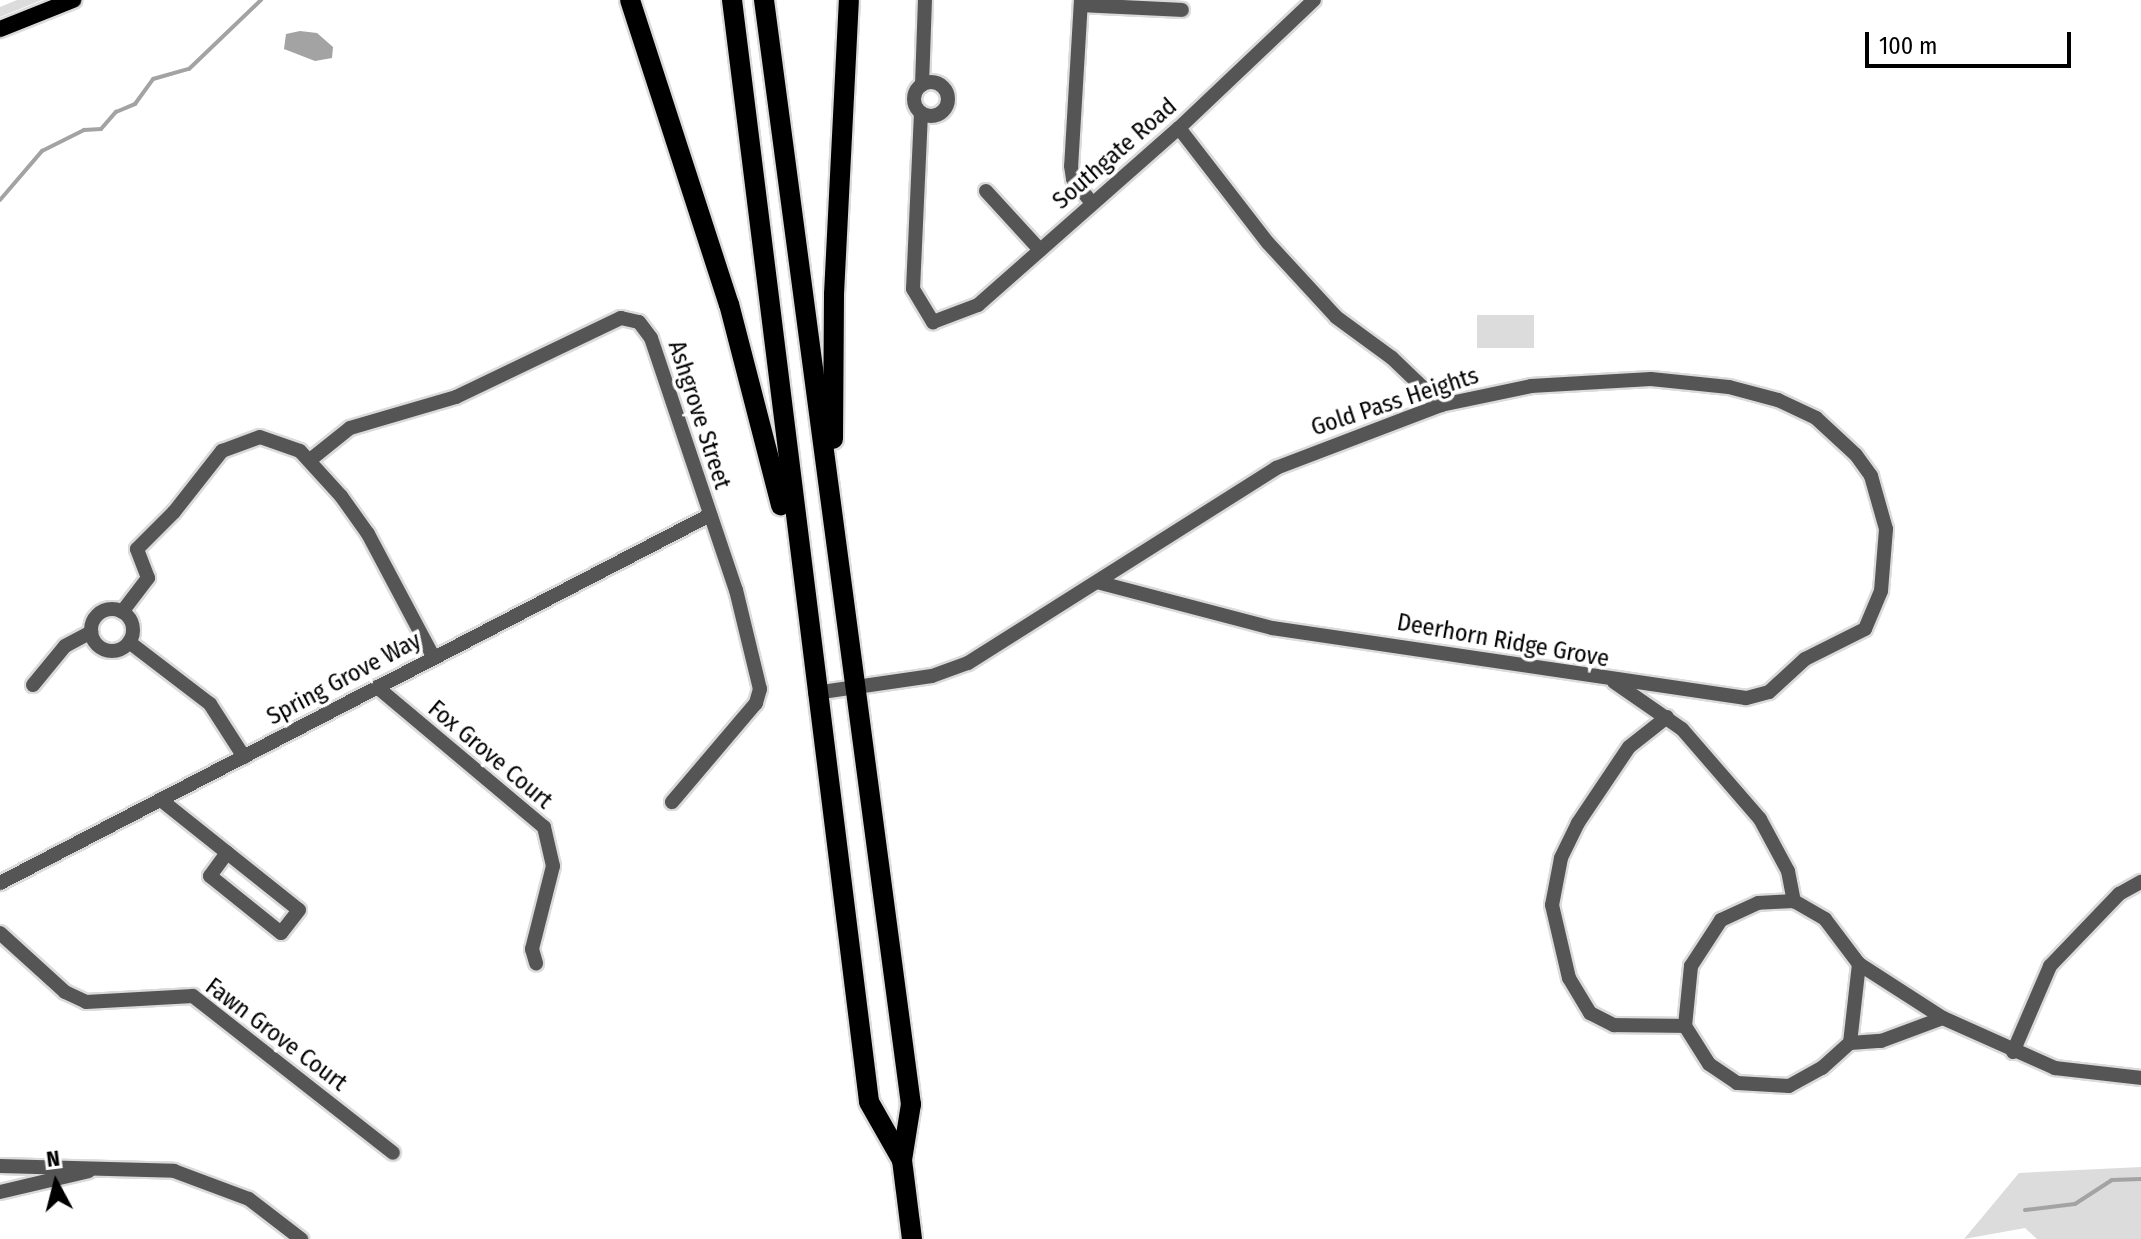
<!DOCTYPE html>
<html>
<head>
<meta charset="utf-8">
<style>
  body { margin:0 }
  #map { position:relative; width:2141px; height:1239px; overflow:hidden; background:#fff; font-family:"Fira Sans Condensed",sans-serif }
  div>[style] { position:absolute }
  .green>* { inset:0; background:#dcdcdc }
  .water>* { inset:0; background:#a3a3a3 }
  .stream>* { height:4px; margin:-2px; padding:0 2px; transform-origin:2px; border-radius:2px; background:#a3a3a3 }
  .roads { filter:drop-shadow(2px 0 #dbdbdb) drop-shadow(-2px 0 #dbdbdb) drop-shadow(0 2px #dbdbdb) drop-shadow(0 -2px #dbdbdb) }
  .minor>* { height:14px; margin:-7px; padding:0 7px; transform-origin:7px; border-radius:7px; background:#555 }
  .minor>.ring { margin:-7px; padding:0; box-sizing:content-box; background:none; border:14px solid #555; border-radius:50% }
  .major>* { height:16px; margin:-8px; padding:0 8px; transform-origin:8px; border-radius:8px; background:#000 }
  .highway>* { height:20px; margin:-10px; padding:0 10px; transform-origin:10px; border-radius:10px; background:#000 }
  span { translate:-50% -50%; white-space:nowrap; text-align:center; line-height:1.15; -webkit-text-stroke:7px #fff; paint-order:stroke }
  .street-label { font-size:24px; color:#000 }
  .north { position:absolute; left:16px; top:1143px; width:80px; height:80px; -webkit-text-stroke:6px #fff; paint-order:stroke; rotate:353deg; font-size:22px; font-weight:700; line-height:32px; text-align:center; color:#000 }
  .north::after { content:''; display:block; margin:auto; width:28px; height:36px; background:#000; clip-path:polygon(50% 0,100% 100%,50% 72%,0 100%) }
  .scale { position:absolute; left:1865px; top:32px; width:206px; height:36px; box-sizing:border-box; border:4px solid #000; border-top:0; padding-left:10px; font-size:24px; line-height:28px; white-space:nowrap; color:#000; -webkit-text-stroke:6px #fff; paint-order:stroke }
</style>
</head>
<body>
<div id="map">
  <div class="green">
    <div style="clip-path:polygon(17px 0,42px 0,0 17px,0 7px)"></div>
    <div style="clip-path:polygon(1477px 315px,1534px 315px,1534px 348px,1477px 348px)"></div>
    <div style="clip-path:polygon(2141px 1167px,2141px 1239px,2037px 1239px,2025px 1228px,1964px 1239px,2019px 1173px)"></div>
  </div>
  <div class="water">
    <div style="clip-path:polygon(300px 31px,317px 33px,333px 47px,332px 58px,315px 61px,284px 49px,286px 34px)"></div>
  </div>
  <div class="stream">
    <div style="left:0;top:200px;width:65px;rotate:-49.4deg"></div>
    <div style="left:42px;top:151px;width:47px;rotate:-26.6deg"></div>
    <div style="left:84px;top:130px;width:17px;rotate:-3deg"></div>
    <div style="left:101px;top:129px;width:23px;rotate:-49deg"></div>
    <div style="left:116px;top:112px;width:21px;rotate:-23deg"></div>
    <div style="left:135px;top:104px;width:31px;rotate:-54deg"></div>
    <div style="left:153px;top:79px;width:37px;rotate:-16deg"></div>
    <div style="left:189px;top:69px;width:100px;rotate:-43.8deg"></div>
    <div style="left:2025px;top:1210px;width:50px;rotate:-6.8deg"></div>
    <div style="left:2075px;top:1204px;width:44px;rotate:-33deg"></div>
    <div style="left:2112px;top:1180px;width:29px;rotate:-2deg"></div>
  </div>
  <div class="roads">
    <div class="minor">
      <div style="left:1081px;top:0;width:166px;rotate:93.4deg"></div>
      <div style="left:1071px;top:166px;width:13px;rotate:81deg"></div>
      <div style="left:1073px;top:179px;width:31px;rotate:52deg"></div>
      <div style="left:1081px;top:5px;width:101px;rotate:2.8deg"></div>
      <div class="ring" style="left:914px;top:82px;width:20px;height:20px"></div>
      <div style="left:922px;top:85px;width:85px;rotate:-88deg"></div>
      <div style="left:921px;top:113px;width:176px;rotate:92.6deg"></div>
      <div style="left:913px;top:289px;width:39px;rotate:59deg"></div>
      <div style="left:933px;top:322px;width:48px;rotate:-20.7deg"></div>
      <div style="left:978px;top:305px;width:268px;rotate:-41.4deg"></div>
      <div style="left:1179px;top:128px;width:186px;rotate:-43.5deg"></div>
      <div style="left:1179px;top:128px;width:145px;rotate:52.3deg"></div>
      <div style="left:1268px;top:243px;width:100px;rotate:47.4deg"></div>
      <div style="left:1336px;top:317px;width:69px;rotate:36.2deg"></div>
      <div style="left:1392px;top:358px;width:68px;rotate:43.8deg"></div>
      <div style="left:986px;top:191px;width:80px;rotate:47.5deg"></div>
      <div style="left:310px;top:460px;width:51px;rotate:-38.7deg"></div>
      <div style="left:350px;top:428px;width:110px;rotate:-16.3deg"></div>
      <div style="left:456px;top:397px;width:183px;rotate:-25.6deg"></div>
      <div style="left:621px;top:318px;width:18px;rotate:13deg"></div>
      <div style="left:639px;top:322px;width:20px;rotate:53deg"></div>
      <div style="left:651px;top:338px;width:266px;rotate:71.4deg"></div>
      <div style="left:736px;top:590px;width:102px;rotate:76.4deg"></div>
      <div style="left:760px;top:689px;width:15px;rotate:106deg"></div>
      <div style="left:756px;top:703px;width:130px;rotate:130.3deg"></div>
      <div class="ring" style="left:91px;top:609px;width:28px;height:28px"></div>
      <div style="left:122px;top:612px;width:43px;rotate:-52.6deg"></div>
      <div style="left:148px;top:578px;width:31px;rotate:-111deg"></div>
      <div style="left:137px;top:549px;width:52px;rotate:-45deg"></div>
      <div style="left:174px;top:512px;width:78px;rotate:-51.8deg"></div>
      <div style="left:222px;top:451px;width:40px;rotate:-20.2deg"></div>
      <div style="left:260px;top:437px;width:42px;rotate:19.3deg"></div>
      <div style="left:300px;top:451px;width:61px;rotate:47.7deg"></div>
      <div style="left:341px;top:496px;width:47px;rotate:54.6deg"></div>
      <div style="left:368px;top:534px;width:138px;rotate:62deg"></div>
      <div style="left:129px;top:642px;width:102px;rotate:37.4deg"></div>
      <div style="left:210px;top:704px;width:63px;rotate:57.3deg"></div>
      <div style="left:1614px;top:682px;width:83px;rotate:34.7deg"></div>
      <div style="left:1682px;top:729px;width:119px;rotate:49.1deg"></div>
      <div style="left:1760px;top:819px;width:59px;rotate:61.7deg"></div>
      <div style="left:1788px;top:871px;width:31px;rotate:79deg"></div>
      <div style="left:1794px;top:901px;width:36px;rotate:177deg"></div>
      <div style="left:1758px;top:903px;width:41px;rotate:155.3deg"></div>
      <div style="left:1721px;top:920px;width:55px;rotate:123.1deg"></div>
      <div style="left:1691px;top:966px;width:60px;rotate:95.7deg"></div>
      <div style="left:1685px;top:1026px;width:45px;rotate:57.7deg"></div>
      <div style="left:1709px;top:1064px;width:34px;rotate:34deg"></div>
      <div style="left:1737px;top:1083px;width:52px;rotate:3.3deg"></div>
      <div style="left:1789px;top:1086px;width:38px;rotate:-29deg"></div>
      <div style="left:1822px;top:1068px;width:38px;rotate:-42deg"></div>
      <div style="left:1850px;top:1043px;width:31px;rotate:-4deg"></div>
      <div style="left:1881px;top:1041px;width:66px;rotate:-20.4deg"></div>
      <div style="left:33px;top:685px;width:50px;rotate:-50.6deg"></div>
      <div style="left:65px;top:646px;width:30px;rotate:-28deg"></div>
      <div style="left:377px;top:687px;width:218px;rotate:40deg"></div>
      <div style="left:544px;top:827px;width:40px;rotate:77deg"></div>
      <div style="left:553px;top:866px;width:86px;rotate:104.2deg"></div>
      <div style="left:532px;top:949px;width:15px;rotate:74deg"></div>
      <div style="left:815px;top:693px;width:118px;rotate:-8.3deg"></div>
      <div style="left:932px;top:676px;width:38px;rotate:-20deg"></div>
      <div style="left:968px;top:663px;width:365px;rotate:-32.3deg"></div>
      <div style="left:1276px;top:468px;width:177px;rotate:-20.9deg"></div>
      <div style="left:1441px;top:405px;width:92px;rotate:-11.9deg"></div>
      <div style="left:1531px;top:386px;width:120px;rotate:-3.3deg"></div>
      <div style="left:1651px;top:379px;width:78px;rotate:5.9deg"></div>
      <div style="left:1729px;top:387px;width:51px;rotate:14.9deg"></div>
      <div style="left:1778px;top:400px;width:42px;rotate:25.3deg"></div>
      <div style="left:1816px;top:418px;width:54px;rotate:42.8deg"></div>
      <div style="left:1856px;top:455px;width:26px;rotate:54deg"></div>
      <div style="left:1871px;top:476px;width:55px;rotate:74.2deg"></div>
      <div style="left:1886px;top:529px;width:62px;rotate:94.6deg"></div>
      <div style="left:1881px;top:591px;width:41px;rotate:112.8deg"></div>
      <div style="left:1865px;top:629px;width:67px;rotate:153.4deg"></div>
      <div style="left:1805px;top:659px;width:49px;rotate:137.5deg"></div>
      <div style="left:1769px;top:692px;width:24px;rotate:165deg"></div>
      <div style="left:1746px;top:698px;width:479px;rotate:-171.6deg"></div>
      <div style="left:1272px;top:628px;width:178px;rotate:-165.3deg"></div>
      <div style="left:1667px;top:717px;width:48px;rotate:141.7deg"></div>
      <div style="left:1629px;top:747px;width:92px;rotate:123.9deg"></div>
      <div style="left:1578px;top:823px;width:39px;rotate:116deg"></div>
      <div style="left:1561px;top:858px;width:48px;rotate:100.8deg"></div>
      <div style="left:1552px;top:905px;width:75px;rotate:76.9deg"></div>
      <div style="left:1569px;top:978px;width:41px;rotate:59deg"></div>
      <div style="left:1590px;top:1013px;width:27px;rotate:27deg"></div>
      <div style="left:1614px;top:1025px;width:71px;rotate:0.8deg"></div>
      <div style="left:161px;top:800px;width:176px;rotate:38.6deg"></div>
      <div style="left:299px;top:910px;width:29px;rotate:128deg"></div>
      <div style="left:281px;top:933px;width:91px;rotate:-141.2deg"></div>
      <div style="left:210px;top:876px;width:29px;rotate:-54deg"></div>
      <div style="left:0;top:883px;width:800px;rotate:-27.4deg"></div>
      <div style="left:1794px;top:901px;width:36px;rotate:30deg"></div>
      <div style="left:1825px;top:919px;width:56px;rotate:52.9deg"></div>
      <div style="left:1859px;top:964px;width:100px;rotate:32.7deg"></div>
      <div style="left:1943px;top:1018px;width:123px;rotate:24.1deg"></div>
      <div style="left:2055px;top:1068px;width:87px;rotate:6.6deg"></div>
      <div style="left:0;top:933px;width:88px;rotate:42.2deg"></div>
      <div style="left:65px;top:992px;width:23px;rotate:25deg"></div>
      <div style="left:86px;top:1002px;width:107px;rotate:-3.2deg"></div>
      <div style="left:193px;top:996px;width:254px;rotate:38.1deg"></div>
      <div style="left:1850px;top:1043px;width:80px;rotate:-83.5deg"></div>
      <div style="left:2013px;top:1052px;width:94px;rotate:-66.7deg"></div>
      <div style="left:2050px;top:966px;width:100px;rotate:-46.2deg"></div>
      <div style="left:2119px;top:894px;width:25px;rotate:-29deg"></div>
      <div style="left:0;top:1166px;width:174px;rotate:1.6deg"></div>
      <div style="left:174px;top:1171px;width:80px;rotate:20.5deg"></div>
      <div style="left:249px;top:1199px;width:66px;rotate:37.6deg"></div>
      <div style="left:0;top:1192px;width:91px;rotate:-13.3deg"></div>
    </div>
    <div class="major">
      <div style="left:0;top:29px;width:79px;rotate:-21.7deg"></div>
    </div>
    <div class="highway">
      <div style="left:630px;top:0;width:320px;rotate:72deg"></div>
      <div style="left:729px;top:304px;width:208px;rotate:75.5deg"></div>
      <div style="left:732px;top:0;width:1110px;rotate:82.91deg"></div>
      <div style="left:869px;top:1102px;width:67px;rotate:60.4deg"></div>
      <div style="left:764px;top:0;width:1114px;rotate:82.42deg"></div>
      <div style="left:911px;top:1104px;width:57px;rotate:99.1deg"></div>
      <div style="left:902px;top:1160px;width:80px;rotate:82.8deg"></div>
      <div style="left:833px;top:439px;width:145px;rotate:-89.6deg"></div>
      <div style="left:834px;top:294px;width:294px;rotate:-87.1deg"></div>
    </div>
  </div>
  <div class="street-label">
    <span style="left:1115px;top:154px;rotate:-41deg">Southgate Road</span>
    <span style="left:1395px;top:402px;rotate:-18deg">Gold Pass Heights</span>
    <span style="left:699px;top:415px;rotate:72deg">Ashgrove Street</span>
    <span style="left:1503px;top:641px;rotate:10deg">Deerhorn Ridge Grove</span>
    <span style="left:344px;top:679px;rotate:-28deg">Spring Grove Way</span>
    <span style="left:490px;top:755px;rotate:40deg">Fox Grove Court</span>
    <span style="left:276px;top:1035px;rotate:37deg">Fawn Grove Court</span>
  </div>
  <div class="north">N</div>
  <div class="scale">100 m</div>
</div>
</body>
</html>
